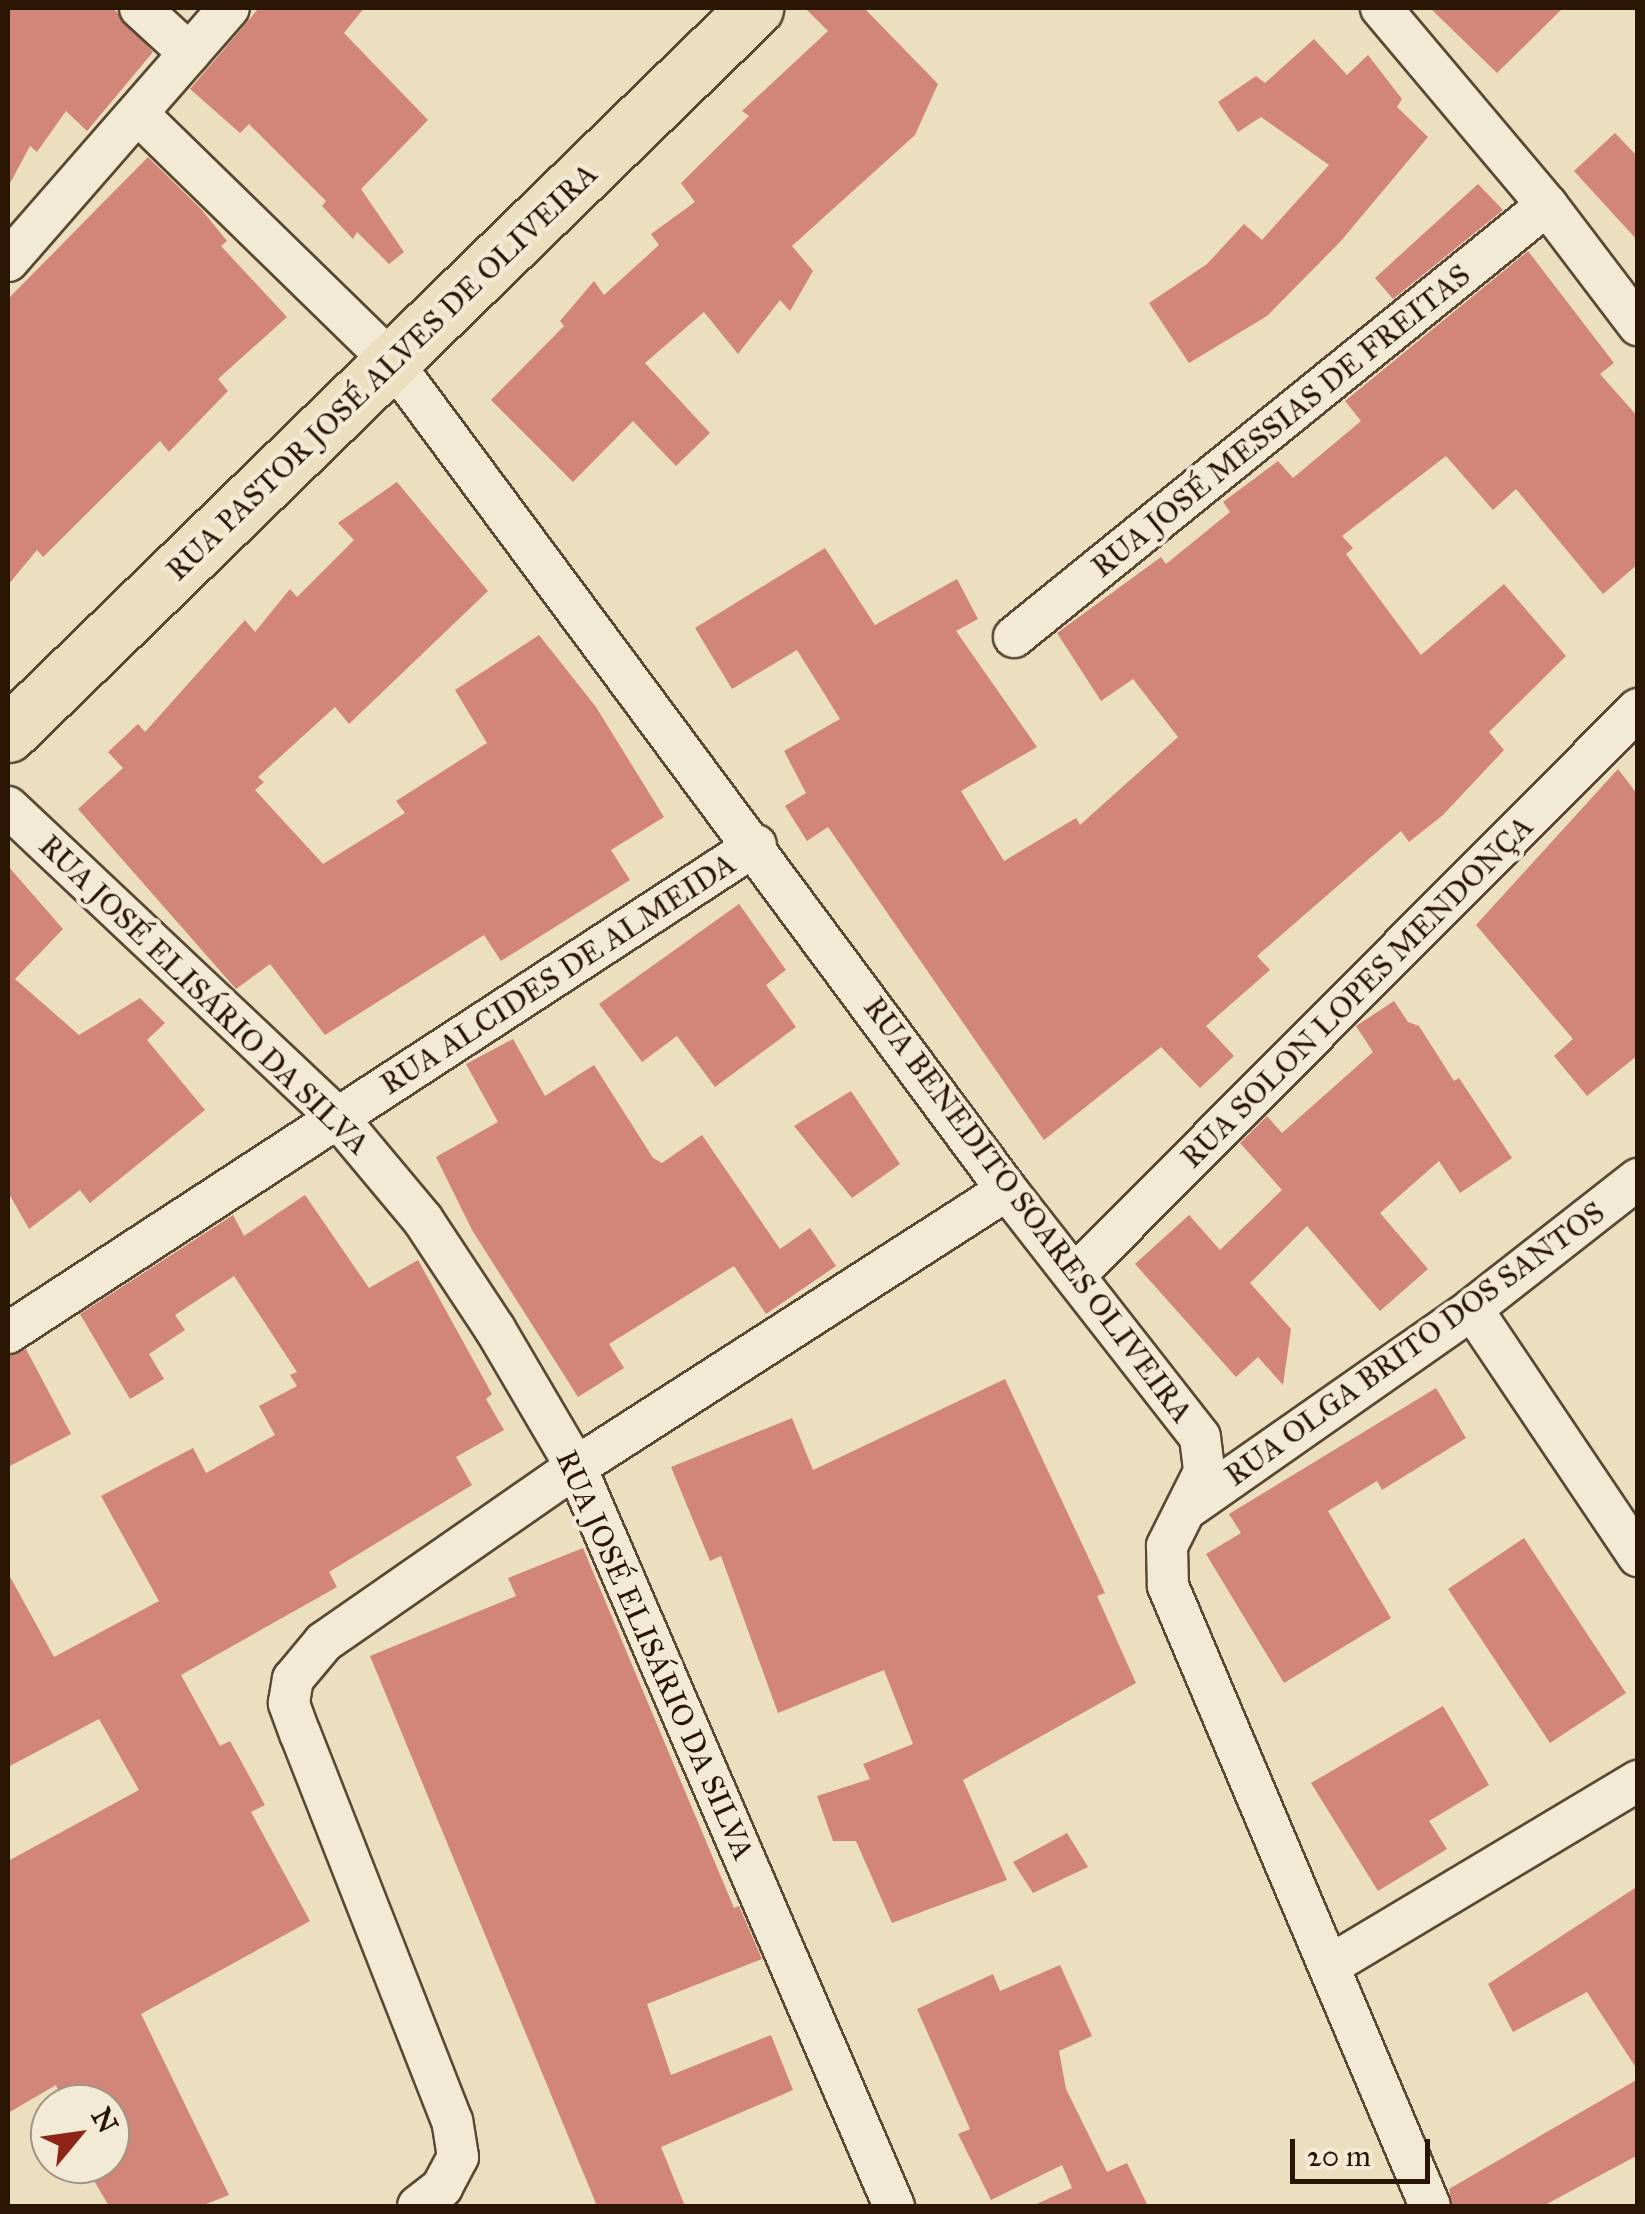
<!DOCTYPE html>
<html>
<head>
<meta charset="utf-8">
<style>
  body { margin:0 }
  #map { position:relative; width:1645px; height:2214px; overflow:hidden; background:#ecdfc0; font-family:"IM FELL Great Primer",serif }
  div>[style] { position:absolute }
  .building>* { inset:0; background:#d28679 }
  .roads { filter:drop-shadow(2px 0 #5a4832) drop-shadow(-2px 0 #5a4832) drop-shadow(0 2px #5a4832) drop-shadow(0 -2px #5a4832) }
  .street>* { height:40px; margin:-20px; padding:0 20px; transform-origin:20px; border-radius:20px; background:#f3ead6 }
  .primary>* { height:55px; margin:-27.5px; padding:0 27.5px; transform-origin:27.5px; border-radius:27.5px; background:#ecdfc0 }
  span { translate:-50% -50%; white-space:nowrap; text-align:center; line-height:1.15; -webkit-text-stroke:9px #f3ead6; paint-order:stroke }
  .street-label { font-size:30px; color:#291502 }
  .frame { position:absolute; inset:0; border:10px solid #291502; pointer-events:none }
  .north { position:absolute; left:30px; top:2084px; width:100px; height:100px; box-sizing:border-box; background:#f3ead6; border:2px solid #a29581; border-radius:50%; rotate:61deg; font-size:28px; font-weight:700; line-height:40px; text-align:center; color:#291502 }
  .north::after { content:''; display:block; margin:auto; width:35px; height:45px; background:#8f2418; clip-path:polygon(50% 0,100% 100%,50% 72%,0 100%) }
  .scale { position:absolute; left:1290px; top:2139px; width:140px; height:45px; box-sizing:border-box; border:5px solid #291502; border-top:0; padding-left:12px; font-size:30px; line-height:35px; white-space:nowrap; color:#291502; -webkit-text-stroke:8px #f3ead6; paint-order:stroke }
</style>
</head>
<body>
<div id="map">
  <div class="building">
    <div style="clip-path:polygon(8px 8px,113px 8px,153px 52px,87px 131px,66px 111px,37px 152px,30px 146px,8px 187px)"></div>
    <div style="clip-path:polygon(259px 8px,364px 8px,344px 33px,428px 120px,361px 189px,404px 252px,389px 264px,357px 232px,353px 239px,322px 206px,326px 201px,249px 124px,240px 133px,190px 89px)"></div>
    <div style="clip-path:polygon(805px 8px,864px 8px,938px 84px,915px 135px,792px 246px,813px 271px,790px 311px,780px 300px,738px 354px,704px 312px,645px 363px,710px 433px,676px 466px,633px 421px,573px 482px,491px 400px,564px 326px,560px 321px,594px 281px,604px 295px,659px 245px,651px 234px,695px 202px,681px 183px,749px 116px,742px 111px,828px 31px)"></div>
    <div style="clip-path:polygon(1430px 8px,1563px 8px,1497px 73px)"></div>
    <div style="clip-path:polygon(1314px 39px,1347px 75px,1368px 55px,1402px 99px,1397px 107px,1428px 137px,1340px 242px,1267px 316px,1189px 363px,1149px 303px,1207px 264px,1244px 224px,1262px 240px,1329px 165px,1261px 117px,1238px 132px,1218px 102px,1256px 76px,1265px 83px)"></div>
    <div style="clip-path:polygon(1615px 133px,1638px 157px,1638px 241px,1574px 171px)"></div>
    <div style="clip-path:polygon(148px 157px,201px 209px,227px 241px,221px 246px,287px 317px,218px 379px,228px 391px,169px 452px,160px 441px,43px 557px,37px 550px,8px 585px,8px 299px)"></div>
    <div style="clip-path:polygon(1478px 184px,1503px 210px,1393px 299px,1375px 278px)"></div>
    <div style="clip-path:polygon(1528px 251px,1614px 363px,1600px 374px,1638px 417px,1638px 564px,1603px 594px,1516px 489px,1493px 510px,1446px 456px,1342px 536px,1353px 548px,1346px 554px,1421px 655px,1504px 584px,1566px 656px,1489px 732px,1504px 750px,1443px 815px,1409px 842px,1401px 831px,1257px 956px,1270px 970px,1206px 1026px,1234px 1056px,1200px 1088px,1161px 1047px,1044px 1140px,828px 827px,807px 841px,785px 806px,806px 793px,784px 751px,840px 719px,797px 650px,732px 689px,695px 628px,825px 548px,875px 625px,957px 579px,978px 619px,956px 631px,1037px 747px,961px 791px,1004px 861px,1076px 818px,1080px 825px,1178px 737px,1133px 679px,1101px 701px,1057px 633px,1161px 557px,1166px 564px,1230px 512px,1223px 502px,1278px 461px,1293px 478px,1361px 421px,1345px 401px)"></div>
    <div style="clip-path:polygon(397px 482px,488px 591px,349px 724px,335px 707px,258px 777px,264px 782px,255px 790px,323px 864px,405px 813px,396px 801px,487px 743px,455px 690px,539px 635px,596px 707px,664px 817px,611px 850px,630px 880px,501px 961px,484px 935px,325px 1035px,270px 964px,236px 989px,78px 809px,123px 768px,108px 752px,138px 724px,145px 732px,245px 620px,255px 632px,290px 589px,297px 597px,354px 540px,338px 523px)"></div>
    <div style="clip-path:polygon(1618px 769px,1638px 795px,1638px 1055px,1587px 1096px,1554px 1056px,1573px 1039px,1476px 925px)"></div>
    <div style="clip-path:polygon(8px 866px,63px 929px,15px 979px,79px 1035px,140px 998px,165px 1023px,147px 1040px,205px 1110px,90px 1203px,80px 1190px,29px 1229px,8px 1192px)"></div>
    <div style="clip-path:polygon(739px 904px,786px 970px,766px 985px,796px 1027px,715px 1087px,677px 1036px,642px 1062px,599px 1004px)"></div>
    <div style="clip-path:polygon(1394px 1001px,1408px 1022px,1419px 1026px,1454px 1081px,1459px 1078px,1512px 1158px,1460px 1193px,1439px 1161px,1380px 1213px,1428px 1269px,1380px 1311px,1307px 1226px,1250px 1283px,1291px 1329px,1283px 1385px,1258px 1357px,1236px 1377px,1135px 1264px,1189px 1215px,1220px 1250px,1282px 1190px,1240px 1143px,1267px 1116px,1282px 1133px,1373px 1052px,1356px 1026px)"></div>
    <div style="clip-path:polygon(513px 1039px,545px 1096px,594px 1065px,653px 1158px,662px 1163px,702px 1135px,780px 1249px,810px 1228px,836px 1266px,766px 1314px,734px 1266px,609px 1344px,624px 1368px,578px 1397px,472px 1230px,436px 1157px,498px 1122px,466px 1064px)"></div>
    <div style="clip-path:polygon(851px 1091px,900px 1164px,852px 1198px,794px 1126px)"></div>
    <div style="clip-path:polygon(305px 1195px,369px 1288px,418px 1260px,492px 1394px,486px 1399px,504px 1430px,456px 1457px,472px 1485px,329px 1572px,337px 1587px,181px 1675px,220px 1746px,230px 1741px,265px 1805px,251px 1812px,310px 1921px,141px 2014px,229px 2195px,201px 2206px,109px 2206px,84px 2164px,110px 2164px,110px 2104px,63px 2104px,56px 2085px,8px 2113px,8px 1861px,139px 1790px,99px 1719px,8px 1767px,8px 1573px,54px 1657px,159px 1601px,101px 1496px,193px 1448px,206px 1473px,275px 1435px,259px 1406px,297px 1386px,290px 1375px,297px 1372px,234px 1276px,175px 1315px,185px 1330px,149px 1354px,164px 1379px,130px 1399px,80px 1314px,233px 1215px,244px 1236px)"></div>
    <div style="clip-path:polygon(26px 1349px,71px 1434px,8px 1467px,8px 1356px)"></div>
    <div style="clip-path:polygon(1005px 1379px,1105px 1593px,1097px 1596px,1136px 1683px,963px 1780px,1007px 1880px,892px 1923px,856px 1841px,833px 1841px,817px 1796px,870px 1779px,863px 1764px,913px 1744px,884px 1670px,778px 1713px,721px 1556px,710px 1561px,671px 1467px,792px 1418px,813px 1470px)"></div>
    <div style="clip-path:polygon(1436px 1388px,1466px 1438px,1382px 1490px,1377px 1481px,1328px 1511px,1391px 1618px,1284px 1683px,1206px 1554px,1241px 1533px,1229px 1514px)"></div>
    <div style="clip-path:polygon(1524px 1538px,1626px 1693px,1550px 1743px,1448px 1589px)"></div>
    <div style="clip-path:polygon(583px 1548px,734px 1908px,739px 1906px,762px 1959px,647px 2004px,671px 2075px,771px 2035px,793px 2090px,661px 2147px,685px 2206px,597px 2206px,370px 1656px,516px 1596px,508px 1578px)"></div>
    <div style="clip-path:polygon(1443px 1706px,1489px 1785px,1429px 1821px,1447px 1849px,1378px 1891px,1311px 1783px)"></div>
    <div style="clip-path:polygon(1067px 1833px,1088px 1867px,1033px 1893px,1013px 1862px)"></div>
    <div style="clip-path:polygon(1638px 1886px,1638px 2071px,1587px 1992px,1513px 2032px,1488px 1984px)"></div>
    <div style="clip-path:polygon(1060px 1965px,1092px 2036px,1059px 2051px,1066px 2089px,1107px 2172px,1127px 2163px,1148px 2206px,1032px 2206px,1072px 2188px,1062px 2165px,991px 2200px,958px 2134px,970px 2129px,917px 2009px,993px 1974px,1000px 1991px)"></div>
    <div style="clip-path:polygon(1638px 2079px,1638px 2155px,1543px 2206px,1453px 2206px,1449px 2189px)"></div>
  </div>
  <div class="roads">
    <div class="street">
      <div style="left:140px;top:8px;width:67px;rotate:42.6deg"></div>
      <div style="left:1381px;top:8px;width:258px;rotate:49.9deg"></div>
      <div style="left:1547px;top:205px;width:151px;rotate:52.8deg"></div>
      <div style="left:138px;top:114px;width:356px;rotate:44.3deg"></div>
      <div style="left:393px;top:363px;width:1030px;rotate:53.41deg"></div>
      <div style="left:1007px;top:1190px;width:313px;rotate:52deg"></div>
      <div style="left:1200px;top:1437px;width:35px;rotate:83deg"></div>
      <div style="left:1204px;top:1472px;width:83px;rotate:116.6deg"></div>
      <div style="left:1167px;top:1546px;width:40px;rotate:88.6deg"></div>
      <div style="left:1168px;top:1586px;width:673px;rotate:67.09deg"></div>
      <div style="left:8px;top:261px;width:336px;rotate:-48.9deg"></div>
      <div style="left:1014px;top:637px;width:686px;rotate:-39.02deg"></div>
      <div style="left:8px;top:807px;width:452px;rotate:43.3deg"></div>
      <div style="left:337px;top:1117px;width:134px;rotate:50.1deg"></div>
      <div style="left:423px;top:1220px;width:131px;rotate:56.6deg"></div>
      <div style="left:495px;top:1329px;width:160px;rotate:59.6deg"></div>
      <div style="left:576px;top:1467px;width:805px;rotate:66.72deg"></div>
      <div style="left:1076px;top:1274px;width:797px;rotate:-45.15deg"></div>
      <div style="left:1472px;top:1309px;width:298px;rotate:56.1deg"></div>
      <div style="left:8px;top:1333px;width:893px;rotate:-33.12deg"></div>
      <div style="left:1191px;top:1506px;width:343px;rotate:-35deg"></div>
      <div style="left:1472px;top:1309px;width:211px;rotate:-38.1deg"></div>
      <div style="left:1332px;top:1964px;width:357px;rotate:-30.9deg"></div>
      <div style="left:418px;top:2206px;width:31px;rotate:-38deg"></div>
      <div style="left:442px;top:2187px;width:34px;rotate:-62deg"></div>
      <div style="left:458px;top:2157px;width:36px;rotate:-99deg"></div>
      <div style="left:452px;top:2121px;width:416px;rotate:-111.4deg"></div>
      <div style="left:300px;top:1734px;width:33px;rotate:-110deg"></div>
      <div style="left:289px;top:1703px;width:24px;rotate:-81deg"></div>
      <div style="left:293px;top:1679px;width:48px;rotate:-50deg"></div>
      <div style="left:324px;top:1642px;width:307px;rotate:-34.8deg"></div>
      <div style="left:576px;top:1467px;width:512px;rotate:-32.73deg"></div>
    </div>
    <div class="primary">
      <div style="left:8px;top:734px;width:1042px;rotate:-44.18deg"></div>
    </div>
  </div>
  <div class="street-label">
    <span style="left:382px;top:372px;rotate:-44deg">RUA PASTOR JOSÉ ALVES DE OLIVEIRA</span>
    <span style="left:1281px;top:421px;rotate:-39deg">RUA JOSÉ MESSIAS DE FREITAS</span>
    <span style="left:558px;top:974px;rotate:-33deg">RUA ALCIDES DE ALMEIDA</span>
    <span style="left:1357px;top:992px;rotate:-45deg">RUA SOLON LOPES MENDONÇA</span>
    <span style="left:204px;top:995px;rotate:44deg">RUA JOSÉ ELISÁRIO DA SILVA</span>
    <span style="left:1028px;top:1210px;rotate:53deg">RUA BENEDITO SOARES OLIVEIRA</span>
    <span style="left:1415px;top:1344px;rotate:-36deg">RUA OLGA BRITO DOS SANTOS</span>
    <span style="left:655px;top:1655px;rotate:66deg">RUA JOSÉ ELISÁRIO DA SILVA</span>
  </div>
  <div class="frame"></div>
  <div class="north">N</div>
  <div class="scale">20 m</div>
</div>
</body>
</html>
